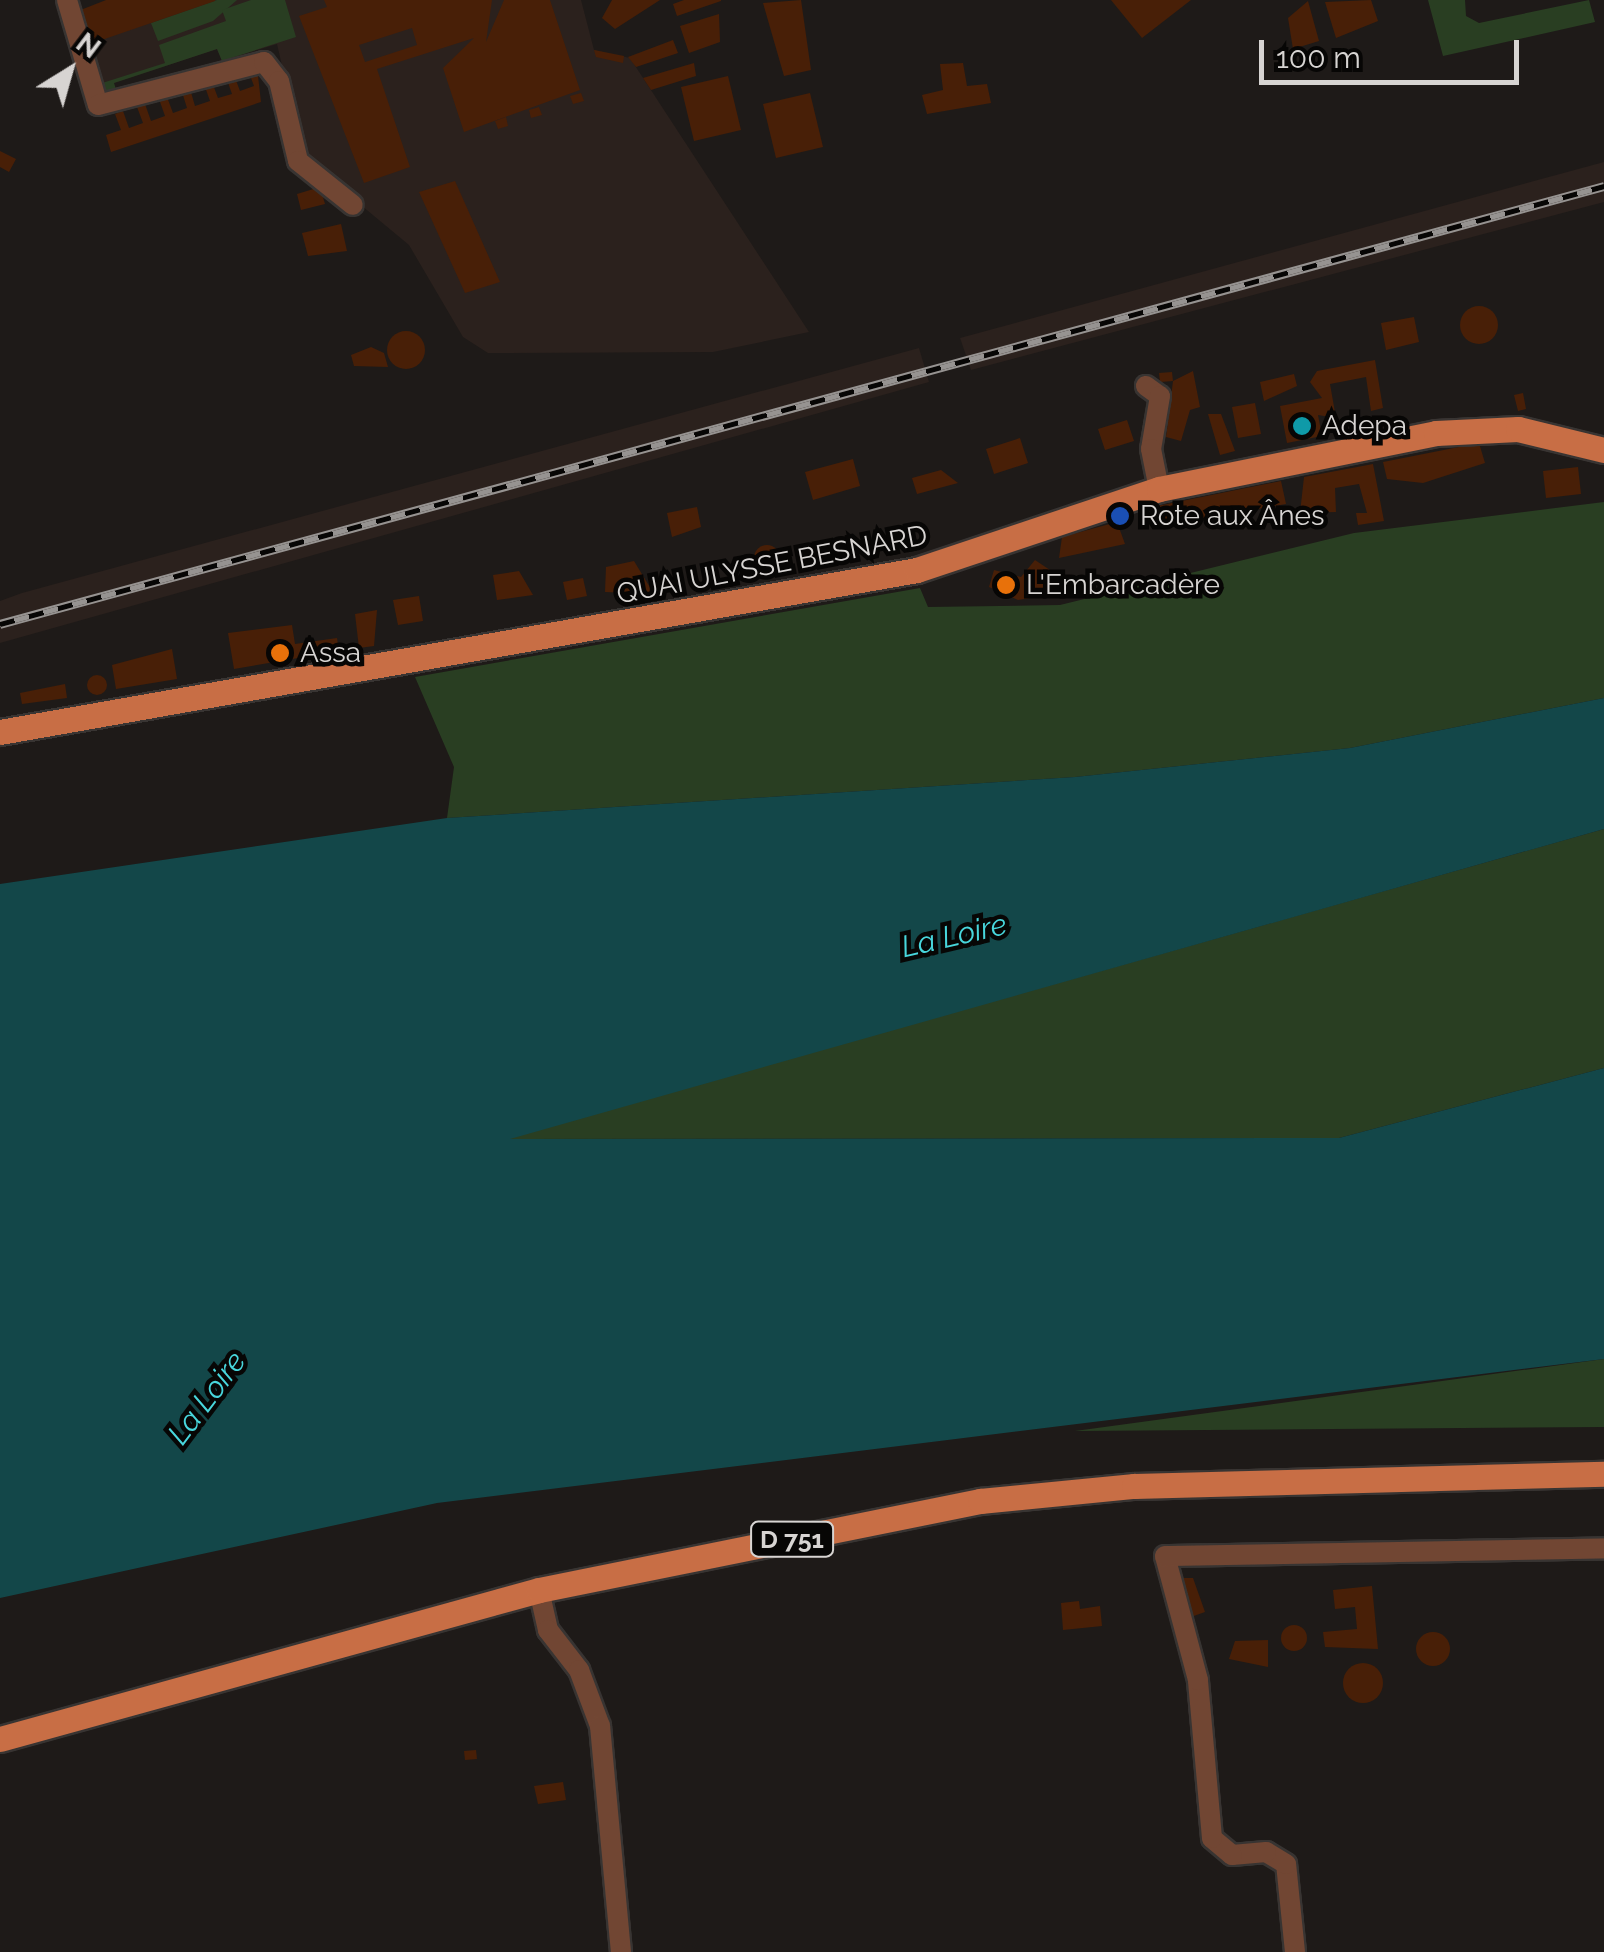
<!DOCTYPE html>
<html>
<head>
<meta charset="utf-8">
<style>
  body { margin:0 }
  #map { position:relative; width:1604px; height:1952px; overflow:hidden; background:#1e1a18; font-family:Raleway,sans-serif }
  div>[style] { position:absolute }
  .built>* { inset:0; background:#2b211d }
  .green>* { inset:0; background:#293e22 }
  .water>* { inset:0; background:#134749 }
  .building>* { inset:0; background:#481f07 }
  .round { border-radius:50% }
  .roads { filter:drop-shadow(2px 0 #383432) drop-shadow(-2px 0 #383432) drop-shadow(0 2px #383432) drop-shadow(0 -2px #383432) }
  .minor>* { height:20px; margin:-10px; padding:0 10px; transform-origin:10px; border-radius:10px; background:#714633 }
  .major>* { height:25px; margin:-12.5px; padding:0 12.5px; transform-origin:12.5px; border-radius:12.5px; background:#c86e45 }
  .rail>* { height:9px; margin-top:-4.5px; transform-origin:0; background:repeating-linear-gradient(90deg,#070605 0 15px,#969391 0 30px); box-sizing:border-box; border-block:2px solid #969391 }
  .dots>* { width:28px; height:28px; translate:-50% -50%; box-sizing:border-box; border:5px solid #070605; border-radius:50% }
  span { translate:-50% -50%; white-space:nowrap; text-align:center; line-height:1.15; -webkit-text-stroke:9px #070605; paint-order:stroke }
  .shield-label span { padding:2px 8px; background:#070605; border:2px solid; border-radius:8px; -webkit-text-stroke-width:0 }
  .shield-label { font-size:25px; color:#d7d4d2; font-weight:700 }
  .poi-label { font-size:28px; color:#d7d4d2 }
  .left { translate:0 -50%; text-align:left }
  .street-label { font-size:28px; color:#d7d4d2 }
  .water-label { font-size:30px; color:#48d6dc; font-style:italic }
  .north { position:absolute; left:20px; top:20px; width:100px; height:100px; -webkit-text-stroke:8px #070605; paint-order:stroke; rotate:37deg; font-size:28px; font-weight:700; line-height:40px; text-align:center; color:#d7d4d2 }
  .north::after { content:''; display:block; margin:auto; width:35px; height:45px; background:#d7d4d2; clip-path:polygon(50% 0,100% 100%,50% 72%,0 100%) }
  .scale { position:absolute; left:1259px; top:40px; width:260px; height:45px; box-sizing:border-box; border:5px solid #d7d4d2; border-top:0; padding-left:12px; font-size:30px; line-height:35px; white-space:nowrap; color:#d7d4d2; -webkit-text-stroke:8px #070605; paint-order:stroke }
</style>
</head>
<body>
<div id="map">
  <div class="built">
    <div style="clip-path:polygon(106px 0,581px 0,594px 50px,630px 58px,809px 332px,713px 352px,488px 353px,463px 337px,409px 245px,303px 157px,277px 44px,222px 61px,217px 49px,114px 83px,109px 99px,85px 45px)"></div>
    <div style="clip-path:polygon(1604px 162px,1604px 202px,971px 370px,960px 338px)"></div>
    <div style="clip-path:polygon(919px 348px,929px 382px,0 643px,0 601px,22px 593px)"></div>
  </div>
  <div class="green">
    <div style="clip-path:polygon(217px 0,237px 0,213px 21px,158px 41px,151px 23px)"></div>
    <div style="clip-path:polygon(251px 0,285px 0,296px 37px,222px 61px,217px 49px,114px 83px,118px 96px,109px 99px,96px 85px,165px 63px,159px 45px,226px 21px,222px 10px)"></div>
    <div style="clip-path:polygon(1428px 0,1465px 0,1466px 16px,1479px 23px,1589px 0,1595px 22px,1443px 56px)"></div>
    <div style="clip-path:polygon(1604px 502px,1604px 698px,1350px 748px,1075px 777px,447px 818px,454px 767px,415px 677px,920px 588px,928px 607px,1060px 605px,1354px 533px)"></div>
    <div style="clip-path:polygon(1604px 829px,1604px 1068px,1339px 1138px,505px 1139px)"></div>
    <div style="clip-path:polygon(1604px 1359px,1604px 1427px,1075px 1431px)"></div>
  </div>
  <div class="water">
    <div style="clip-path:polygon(1604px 698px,1604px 829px,510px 1139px,1339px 1138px,1604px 1068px,1604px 1359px,437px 1503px,0 1598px,0 884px,447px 818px,1075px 777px,1350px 748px)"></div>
  </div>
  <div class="building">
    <div style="clip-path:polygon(106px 0,215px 0,215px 1px,90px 44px,78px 11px)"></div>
    <div style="clip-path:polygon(evenodd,324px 0,492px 0,486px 42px,504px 0,550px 0,580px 90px,464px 132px,443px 68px,474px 38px,377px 69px,410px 167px,364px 183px,299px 16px,327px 7px,324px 0,412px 28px,417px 45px,365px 62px,359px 45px,412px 28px)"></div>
    <div style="clip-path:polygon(612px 0,660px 0,615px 29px,602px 18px)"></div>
    <div style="clip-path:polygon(684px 0,721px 0,721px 1px,677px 16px,673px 4px)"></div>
    <div style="clip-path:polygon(801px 0,811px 70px,784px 76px,763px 3px)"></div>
    <div style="clip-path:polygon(1111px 0,1191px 0,1142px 38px)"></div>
    <div style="clip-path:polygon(1371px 0,1378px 21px,1336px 38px,1325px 2px)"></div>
    <div style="clip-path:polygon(1308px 1px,1319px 41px,1293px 49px,1288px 18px)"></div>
    <div style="clip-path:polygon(719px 14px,720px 42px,689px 53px,680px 26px)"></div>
    <div style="clip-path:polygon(673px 40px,678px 53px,636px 67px,628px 57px)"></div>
    <div style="clip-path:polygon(594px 50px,624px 56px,623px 63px,596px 57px)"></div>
    <div style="clip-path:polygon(694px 63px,696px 76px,651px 90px,643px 78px)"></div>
    <div style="clip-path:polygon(963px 63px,967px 86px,987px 84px,991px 103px,927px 114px,922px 95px,943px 90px,940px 64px)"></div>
    <div style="clip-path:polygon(257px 67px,261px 102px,111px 152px,106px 135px,121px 130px,115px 114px,123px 111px,129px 128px,143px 123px,137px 107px,145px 104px,151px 121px,165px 116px,159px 99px,167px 97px,173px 113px,187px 108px,182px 92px,190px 89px,195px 106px,210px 101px,204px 84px,212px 82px,218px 98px,232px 94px,226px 77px,234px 75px,240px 91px,254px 86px,248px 70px)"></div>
    <div style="clip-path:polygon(728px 76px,741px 130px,694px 141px,681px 87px)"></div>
    <div style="clip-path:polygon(581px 93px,584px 101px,573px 104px,570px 96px)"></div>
    <div style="clip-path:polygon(810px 93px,823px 147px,776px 158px,763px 104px)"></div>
    <div style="clip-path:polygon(539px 107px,542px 115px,531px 118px,529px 110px)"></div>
    <div style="clip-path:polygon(506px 117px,508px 126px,498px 129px,495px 121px)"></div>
    <div style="clip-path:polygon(0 151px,16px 159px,9px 172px,0 167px)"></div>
    <div style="clip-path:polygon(455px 181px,500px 282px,465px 293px,419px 192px)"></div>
    <div style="clip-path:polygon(320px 187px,325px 204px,301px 210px,297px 194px)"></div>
    <div style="clip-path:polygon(341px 224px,347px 251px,308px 256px,302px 233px)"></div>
    <div class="round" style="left:1460px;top:306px;width:38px;height:38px"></div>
    <div style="clip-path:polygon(1414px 317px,1419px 342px,1386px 350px,1381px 323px)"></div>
    <div class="round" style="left:387px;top:331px;width:38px;height:38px"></div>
    <div style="clip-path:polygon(371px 347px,384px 353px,388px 367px,354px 366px,351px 355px)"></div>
    <div style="clip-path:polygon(1375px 360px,1383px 408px,1371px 411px,1366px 377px,1330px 384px,1336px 418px,1318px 415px,1322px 436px,1287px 443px,1280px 406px,1322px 398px,1310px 382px,1317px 371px)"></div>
    <div style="clip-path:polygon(1193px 371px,1200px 407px,1190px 410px,1181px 441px,1166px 437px,1173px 381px,1160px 382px,1159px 373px,1172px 372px,1173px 381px)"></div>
    <div style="clip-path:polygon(1294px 374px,1297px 386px,1264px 401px,1260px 382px)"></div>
    <div style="clip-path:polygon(1523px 393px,1526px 409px,1518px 411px,1514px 395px)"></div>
    <div style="clip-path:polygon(1255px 403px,1261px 434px,1238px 438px,1232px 407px)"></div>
    <div style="clip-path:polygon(1208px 414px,1221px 414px,1235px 451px,1220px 455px)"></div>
    <div style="clip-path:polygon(1127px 420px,1134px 441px,1105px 450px,1098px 429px)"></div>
    <div style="clip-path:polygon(1020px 438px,1028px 463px,994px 474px,986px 449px)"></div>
    <div style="clip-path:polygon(1479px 443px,1485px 463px,1423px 483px,1387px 479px,1383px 462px)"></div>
    <div style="clip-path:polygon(853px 459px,860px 486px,813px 500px,805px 472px)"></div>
    <div style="clip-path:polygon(1373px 464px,1384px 521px,1358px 525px,1356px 513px,1367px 513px,1359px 484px,1335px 488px,1336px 512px,1300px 513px,1304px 477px)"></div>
    <div style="clip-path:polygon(1578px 467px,1581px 494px,1546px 498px,1543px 471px)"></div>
    <div style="clip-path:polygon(941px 470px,958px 483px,917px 494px,912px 478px)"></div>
    <div style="clip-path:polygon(1281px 481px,1286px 504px,1156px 527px,1152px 507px)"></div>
    <div style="clip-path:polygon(697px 507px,701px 527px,672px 537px,667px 513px)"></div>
    <div style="clip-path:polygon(1117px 522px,1125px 544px,1059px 558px,1062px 537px)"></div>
    <div class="round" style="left:754px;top:545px;width:26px;height:26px"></div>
    <div style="clip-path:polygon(1035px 560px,1059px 576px,1062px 593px,1018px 600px,989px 587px,994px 570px,1021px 577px)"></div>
    <div style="clip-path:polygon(634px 561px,654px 594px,605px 592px,606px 567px)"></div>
    <div style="clip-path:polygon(519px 571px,533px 595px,497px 600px,493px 575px)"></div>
    <div style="clip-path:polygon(583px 578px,587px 596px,567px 600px,563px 582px)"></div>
    <div style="clip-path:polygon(419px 596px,423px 621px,398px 625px,393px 600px)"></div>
    <div style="clip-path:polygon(377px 610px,374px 646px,359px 648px,355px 614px)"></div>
    <div style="clip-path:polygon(292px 625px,295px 644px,337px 638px,339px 651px,234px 669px,228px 633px)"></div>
    <div style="clip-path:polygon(172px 649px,177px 679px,116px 689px,112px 665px)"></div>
    <div class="round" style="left:87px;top:675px;width:20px;height:20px"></div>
    <div style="clip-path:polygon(65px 684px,67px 698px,22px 704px,20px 693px)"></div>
    <div style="clip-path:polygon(1183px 1578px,1193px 1578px,1205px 1612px,1188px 1618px)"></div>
    <div style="clip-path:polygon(1372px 1586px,1378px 1649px,1325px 1647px,1323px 1632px,1357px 1629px,1355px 1607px,1335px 1609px,1333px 1590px)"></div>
    <div style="clip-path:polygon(1079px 1601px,1080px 1609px,1100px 1606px,1102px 1626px,1063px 1630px,1061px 1603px)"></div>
    <div class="round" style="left:1281px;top:1625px;width:26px;height:26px"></div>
    <div class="round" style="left:1416px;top:1632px;width:34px;height:34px"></div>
    <div style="clip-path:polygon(1268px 1640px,1268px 1667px,1229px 1659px,1235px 1641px)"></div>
    <div class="round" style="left:1343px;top:1663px;width:40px;height:40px"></div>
    <div style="clip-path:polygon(476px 1750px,477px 1759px,465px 1760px,464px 1751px)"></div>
    <div style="clip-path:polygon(563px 1782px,566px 1800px,538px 1804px,534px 1786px)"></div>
  </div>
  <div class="roads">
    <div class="minor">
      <div style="left:67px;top:0;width:109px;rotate:73.6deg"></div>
      <div style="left:98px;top:105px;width:171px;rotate:-14.5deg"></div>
      <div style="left:264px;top:62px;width:24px;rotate:52deg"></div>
      <div style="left:279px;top:81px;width:82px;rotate:76.6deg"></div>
      <div style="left:298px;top:161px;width:70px;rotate:38.7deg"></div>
      <div style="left:1146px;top:386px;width:17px;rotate:36deg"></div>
      <div style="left:1160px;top:396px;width:54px;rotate:99.6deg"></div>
      <div style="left:1151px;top:449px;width:41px;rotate:78.7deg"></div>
      <div style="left:539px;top:1590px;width:41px;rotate:77.3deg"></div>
      <div style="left:548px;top:1630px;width:51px;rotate:52.2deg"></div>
      <div style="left:579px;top:1670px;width:60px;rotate:69.4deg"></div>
      <div style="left:600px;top:1726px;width:227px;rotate:84.7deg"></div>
      <div style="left:1295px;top:1952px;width:88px;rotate:-95.8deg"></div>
      <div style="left:1286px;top:1864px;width:23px;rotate:-149deg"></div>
      <div style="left:1266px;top:1852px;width:34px;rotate:175deg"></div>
      <div style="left:1232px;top:1855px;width:26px;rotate:-140deg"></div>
      <div style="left:1212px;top:1838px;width:159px;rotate:-95.1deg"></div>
      <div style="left:1198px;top:1680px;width:128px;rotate:-104.9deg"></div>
      <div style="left:1165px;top:1556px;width:439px;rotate:-1deg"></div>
    </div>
    <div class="major">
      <div style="left:0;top:732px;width:931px;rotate:-10.02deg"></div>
      <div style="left:917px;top:570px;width:255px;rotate:-18.5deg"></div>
      <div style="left:1159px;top:489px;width:283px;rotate:-11.4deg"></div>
      <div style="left:1436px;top:433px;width:82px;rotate:-2.8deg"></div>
      <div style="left:1518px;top:429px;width:89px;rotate:13.7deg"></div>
      <div style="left:0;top:1739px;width:559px;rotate:-15.45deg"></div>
      <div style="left:539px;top:1590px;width:450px;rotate:-11.4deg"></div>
      <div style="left:980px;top:1501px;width:155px;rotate:-5.6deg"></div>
      <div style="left:1134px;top:1486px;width:470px;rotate:-1.5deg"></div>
    </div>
  </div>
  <div class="rail">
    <div style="left:0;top:624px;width:1663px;rotate:-15.27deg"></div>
  </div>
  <div class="dots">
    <div style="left:1302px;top:426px;background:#0f9aa8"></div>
    <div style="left:1120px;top:516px;background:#1a4fb4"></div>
    <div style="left:1006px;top:585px;background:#e8710a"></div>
    <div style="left:280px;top:653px;background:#e8710a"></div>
  </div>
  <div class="shield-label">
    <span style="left:792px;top:1539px">D 751</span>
  </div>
  <div class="poi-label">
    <span class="left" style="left:1322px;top:426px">Adepa</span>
    <span class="left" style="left:1140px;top:516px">Rote aux Ânes</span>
    <span class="left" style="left:1026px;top:585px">L'Embarcadère</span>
    <span class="left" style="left:300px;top:653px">Assa</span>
  </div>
  <div class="street-label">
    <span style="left:772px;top:565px;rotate:-11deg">QUAI ULYSSE BESNARD</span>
  </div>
  <div class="water-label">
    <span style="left:954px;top:936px;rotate:-13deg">La Loire</span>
    <span style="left:207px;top:1398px;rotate:-53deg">La Loire</span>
  </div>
  <div class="north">N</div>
  <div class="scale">100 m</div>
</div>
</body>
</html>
